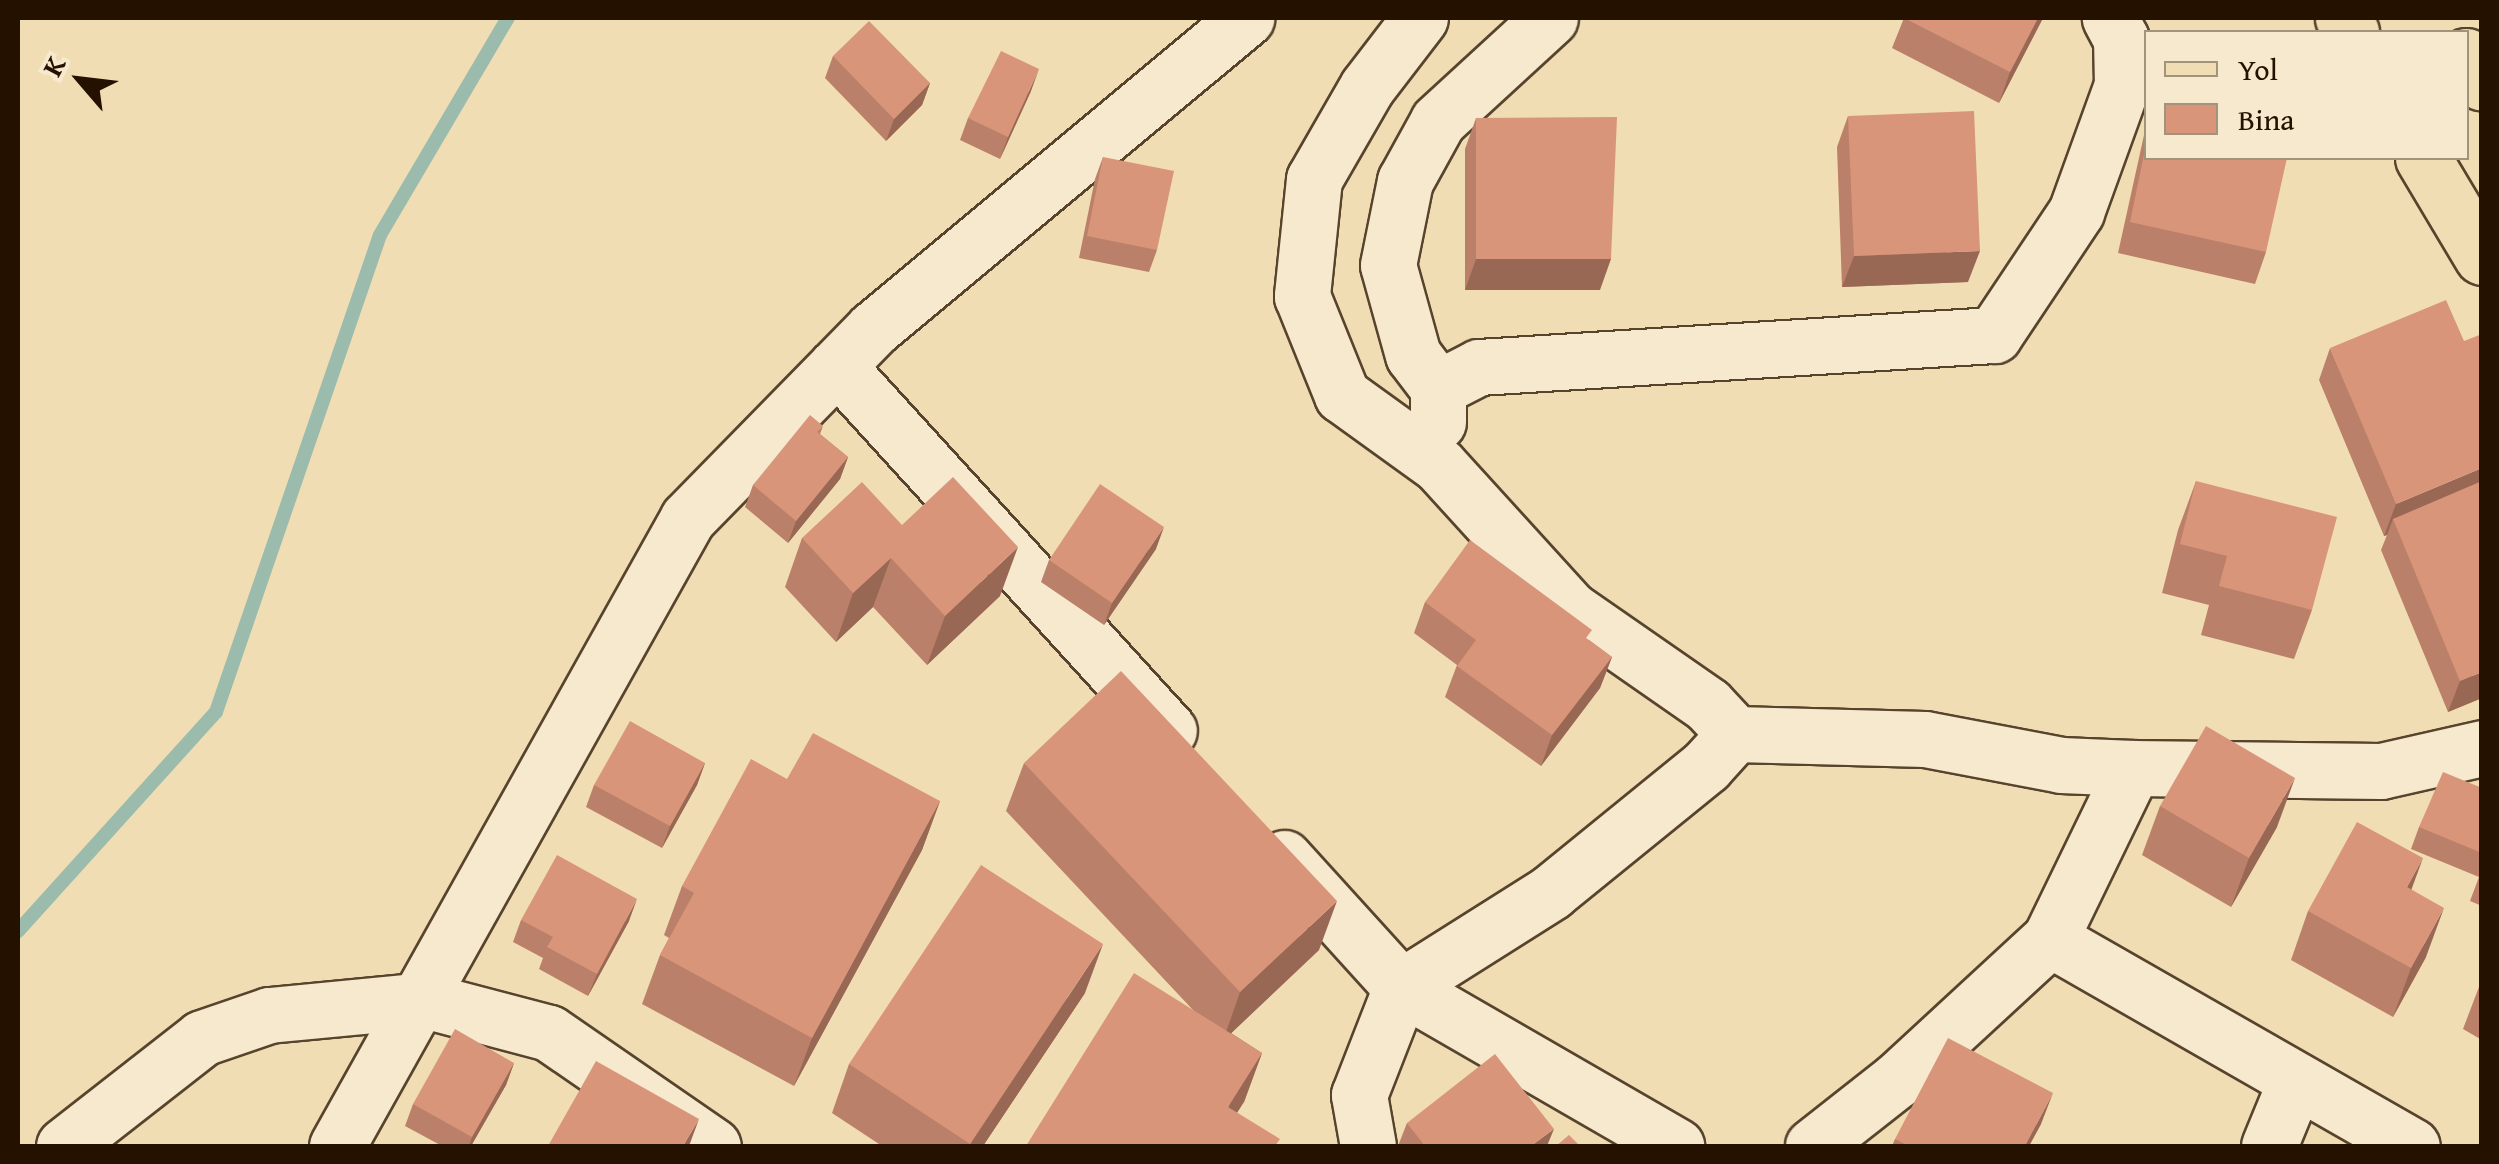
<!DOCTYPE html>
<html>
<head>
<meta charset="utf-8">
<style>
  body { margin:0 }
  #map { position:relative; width:2499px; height:1164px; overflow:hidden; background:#f1ddb4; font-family:"Gentium Book Plus",serif }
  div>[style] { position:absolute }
  .stream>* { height:14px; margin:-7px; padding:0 7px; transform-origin:7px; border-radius:7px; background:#9bbcad }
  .roads { filter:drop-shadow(2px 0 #58442d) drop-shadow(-2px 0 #58442d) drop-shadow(0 2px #58442d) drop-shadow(0 -2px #58442d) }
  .minor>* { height:55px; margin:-27.5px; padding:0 27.5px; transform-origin:27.5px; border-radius:27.5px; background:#f6e9ce }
  .major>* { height:55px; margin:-27.5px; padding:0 27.5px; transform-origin:27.5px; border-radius:27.5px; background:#f1ddb4 }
  .wall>* { inset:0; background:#bb8069 }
  .shaded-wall>* { inset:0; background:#986855 }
  .building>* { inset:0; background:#d9957a }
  span { translate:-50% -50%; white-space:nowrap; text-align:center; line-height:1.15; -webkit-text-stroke:8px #f6e9ce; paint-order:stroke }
  .frame { position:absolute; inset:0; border:20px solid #251100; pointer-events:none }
  .legend { position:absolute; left:2144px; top:30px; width:325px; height:130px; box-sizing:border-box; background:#f6e9ce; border:2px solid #a2937c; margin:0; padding:12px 18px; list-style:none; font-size:30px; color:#251100 }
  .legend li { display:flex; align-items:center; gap:20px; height:50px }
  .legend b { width:50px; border:2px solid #a2937c }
  .north { position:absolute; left:30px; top:30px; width:100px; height:100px; -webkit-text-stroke:8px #f6e9ce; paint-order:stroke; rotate:298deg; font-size:28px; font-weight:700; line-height:40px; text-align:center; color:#251100 }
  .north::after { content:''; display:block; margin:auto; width:35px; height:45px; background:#251100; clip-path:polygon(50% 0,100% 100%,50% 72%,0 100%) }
</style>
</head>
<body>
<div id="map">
  <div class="stream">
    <div style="left:18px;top:931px;width:295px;rotate:-47.9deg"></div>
    <div style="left:216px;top:712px;width:504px;rotate:-71.03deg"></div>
    <div style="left:380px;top:235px;width:252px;rotate:-59.5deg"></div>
  </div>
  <div class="roads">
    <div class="minor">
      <div style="left:1420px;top:18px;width:87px;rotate:127.5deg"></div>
      <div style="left:1367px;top:87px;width:106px;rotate:119.9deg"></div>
      <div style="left:1314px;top:179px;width:118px;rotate:95.9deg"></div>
      <div style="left:1302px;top:296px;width:107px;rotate:68deg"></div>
      <div style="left:1342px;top:395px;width:120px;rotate:35.8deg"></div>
      <div style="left:1439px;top:465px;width:195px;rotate:47.7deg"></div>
      <div style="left:1570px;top:609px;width:168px;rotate:34.8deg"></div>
      <div style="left:1708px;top:705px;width:40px;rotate:47deg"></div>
      <div style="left:1735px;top:734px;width:190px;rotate:1.5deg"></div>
      <div style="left:1925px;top:739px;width:138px;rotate:10.8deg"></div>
      <div style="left:2061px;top:765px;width:72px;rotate:2.4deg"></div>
      <div style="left:837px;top:366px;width:493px;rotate:47.7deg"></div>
      <div style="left:1438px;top:388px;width:46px;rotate:-27.1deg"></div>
      <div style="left:1479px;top:367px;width:516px;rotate:-3.56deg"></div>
      <div style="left:1994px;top:335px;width:148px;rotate:-56.3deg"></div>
      <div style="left:2076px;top:212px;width:135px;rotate:-70.1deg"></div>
      <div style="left:2122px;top:85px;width:46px;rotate:-91.2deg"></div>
      <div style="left:2121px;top:39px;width:24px;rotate:-118deg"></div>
      <div style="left:1438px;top:422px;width:34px;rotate:-90deg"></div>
      <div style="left:1438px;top:388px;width:41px;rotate:-127.1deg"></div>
      <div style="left:1413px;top:355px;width:93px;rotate:-105.5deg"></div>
      <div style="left:1388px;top:265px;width:86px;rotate:-78.6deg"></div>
      <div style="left:1405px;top:181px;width:68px;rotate:-61.2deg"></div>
      <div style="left:1438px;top:121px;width:152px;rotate:-42.6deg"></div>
      <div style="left:1284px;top:858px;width:174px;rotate:47.8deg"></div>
      <div style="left:1401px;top:987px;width:318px;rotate:30deg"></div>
      <div style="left:2050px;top:939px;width:417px;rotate:29.8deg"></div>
      <div style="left:64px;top:1146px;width:175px;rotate:-38deg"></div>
      <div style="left:202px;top:1038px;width:71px;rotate:-18.9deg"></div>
      <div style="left:269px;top:1015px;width:156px;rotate:-5.5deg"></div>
      <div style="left:424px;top:1000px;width:129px;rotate:14.8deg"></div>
      <div style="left:549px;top:1033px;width:199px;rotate:34.6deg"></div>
      <div style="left:337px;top:1146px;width:719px;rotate:-60.8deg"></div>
      <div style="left:688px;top:518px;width:264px;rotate:-45.6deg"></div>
      <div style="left:873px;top:329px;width:486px;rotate:-39.8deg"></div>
      <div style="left:1368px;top:1146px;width:52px;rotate:-100deg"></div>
      <div style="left:1359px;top:1095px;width:116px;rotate:-68.7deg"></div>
      <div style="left:1401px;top:987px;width:178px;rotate:-32.3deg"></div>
      <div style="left:1551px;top:892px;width:200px;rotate:-39.1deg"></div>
      <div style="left:1706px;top:766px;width:43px;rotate:-47.8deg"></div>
      <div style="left:1813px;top:1146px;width:107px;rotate:-38.2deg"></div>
      <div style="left:1897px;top:1080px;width:208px;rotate:-42.7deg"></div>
      <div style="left:2050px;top:939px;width:190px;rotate:-64.1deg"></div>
      <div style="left:2133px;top:768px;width:248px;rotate:0.7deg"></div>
      <div style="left:2381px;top:771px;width:104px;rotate:-12.8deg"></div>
      <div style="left:2269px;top:1146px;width:66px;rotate:-67.7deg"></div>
    </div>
    <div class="major">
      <div style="left:2343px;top:18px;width:16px;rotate:60deg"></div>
      <div style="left:2466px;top:56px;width:31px;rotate:59deg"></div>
      <div style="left:2423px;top:158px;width:115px;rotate:59.2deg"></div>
    </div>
  </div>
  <div class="wall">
    <div style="clip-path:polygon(1904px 18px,2043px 18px,1999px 103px,1892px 48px)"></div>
    <div style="clip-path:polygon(833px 56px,930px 83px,922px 105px,886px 141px,825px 78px)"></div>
    <div style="clip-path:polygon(1031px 91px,1000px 159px,960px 140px,968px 118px)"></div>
    <div style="clip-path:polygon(1848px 116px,1968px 282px,1842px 287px,1837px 147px)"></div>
    <div style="clip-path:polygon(1476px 118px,1600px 290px,1465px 290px,1465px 149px)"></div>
    <div style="clip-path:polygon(2146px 126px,2146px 158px,2266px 252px,2255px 284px,2118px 253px)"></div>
    <div style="clip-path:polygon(1103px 157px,1157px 250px,1149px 272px,1079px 258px,1095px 179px)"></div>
    <div style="clip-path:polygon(2330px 348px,2482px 698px,2448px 712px,2381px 550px,2387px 535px,2384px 536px,2319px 380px)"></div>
    <div style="clip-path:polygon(823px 426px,820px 434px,848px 457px,840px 479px,788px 543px,745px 507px,753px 485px)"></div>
    <div style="clip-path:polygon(2196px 481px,2312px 610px,2294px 659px,2201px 635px,2209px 605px,2162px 593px,2178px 530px)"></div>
    <div style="clip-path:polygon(902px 525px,1000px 596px,927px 665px,873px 607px,836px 642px,785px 587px,802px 538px)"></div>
    <div style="clip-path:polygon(1156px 549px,1104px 625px,1041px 582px,1049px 560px)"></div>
    <div style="clip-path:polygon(1425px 602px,1589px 640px,1612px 657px,1600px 688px,1541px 766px,1445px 697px,1457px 665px,1414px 633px)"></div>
    <div style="clip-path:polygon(705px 763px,697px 785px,662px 848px,586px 807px,594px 785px)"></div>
    <div style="clip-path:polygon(1024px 763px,1319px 950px,1231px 1033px,1262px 1053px,1244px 1102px,1026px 1146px,1193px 1010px,1006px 811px)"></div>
    <div style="clip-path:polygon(787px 779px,940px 801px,922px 850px,794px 1086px,642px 1004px,660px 955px,669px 938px,664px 935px,682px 886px)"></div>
    <div style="clip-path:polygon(2482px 788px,2482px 906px,2470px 901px,2479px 877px,2411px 849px,2419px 827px)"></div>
    <div style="clip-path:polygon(2160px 806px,2277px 827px,2231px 907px,2142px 855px)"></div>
    <div style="clip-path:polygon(2411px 889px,2426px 957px,2393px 1017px,2291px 960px,2308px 911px)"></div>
    <div style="clip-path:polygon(521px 920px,629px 921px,588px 996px,539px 969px,543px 958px,513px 942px)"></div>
    <div style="clip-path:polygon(2482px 979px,2482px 1040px,2463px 1029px)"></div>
    <div style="clip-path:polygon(1085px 993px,983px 1146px,882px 1146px,832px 1113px,849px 1064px)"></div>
    <div style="clip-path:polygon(514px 1063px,506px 1085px,471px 1146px,442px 1146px,405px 1126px,413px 1104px)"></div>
    <div style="clip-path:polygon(1407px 1123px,1547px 1146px,1398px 1146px)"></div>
    <div style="clip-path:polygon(2041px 1124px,2029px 1146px,1892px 1146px,1895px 1139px)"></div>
  </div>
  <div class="shaded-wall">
    <div style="clip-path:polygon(2038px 18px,2043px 18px,1999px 103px,2010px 72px)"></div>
    <div style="clip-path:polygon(1039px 69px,1031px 91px,1000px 159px,1008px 137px)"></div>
    <div style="clip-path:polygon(930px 83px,922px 105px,886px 141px,894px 119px)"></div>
    <div style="clip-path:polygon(1980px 251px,1968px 282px,1842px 287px,1854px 256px)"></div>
    <div style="clip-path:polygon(1476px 259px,1611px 259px,1600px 290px,1465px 290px)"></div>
    <div style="clip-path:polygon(848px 457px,840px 479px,788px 543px,796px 521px)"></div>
    <div style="clip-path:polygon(2482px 468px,2482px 495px,2393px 519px,2387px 535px,2384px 536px,2396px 504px)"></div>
    <div style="clip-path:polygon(1164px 527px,1156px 549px,1104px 625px,1112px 603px)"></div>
    <div style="clip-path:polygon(1018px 547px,1000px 596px,927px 665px,945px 616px)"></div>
    <div style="clip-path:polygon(891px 558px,873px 607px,836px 642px,853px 593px)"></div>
    <div style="clip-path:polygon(1612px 657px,1600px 688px,1541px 766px,1552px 735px)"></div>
    <div style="clip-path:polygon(2482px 672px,2482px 698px,2448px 712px,2460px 681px)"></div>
    <div style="clip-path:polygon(705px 763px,697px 785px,662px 848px,670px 826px)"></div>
    <div style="clip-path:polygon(2295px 778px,2277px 827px,2231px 907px,2249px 858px)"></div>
    <div style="clip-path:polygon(940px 801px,922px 850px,794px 1086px,812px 1038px)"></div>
    <div style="clip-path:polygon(2423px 858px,2405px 907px,2407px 887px)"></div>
    <div style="clip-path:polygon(637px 899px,629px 921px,588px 996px,597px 974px)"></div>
    <div style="clip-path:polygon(1337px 901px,1319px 950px,1223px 1041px,1240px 992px)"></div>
    <div style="clip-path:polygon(2444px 908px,2426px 957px,2393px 1017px,2411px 968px)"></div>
    <div style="clip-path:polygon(1103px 944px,1085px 993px,983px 1146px,969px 1146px)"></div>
    <div style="clip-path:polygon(1262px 1053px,1244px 1102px,1216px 1146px,1228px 1107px)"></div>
    <div style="clip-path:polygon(514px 1063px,506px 1085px,471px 1146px,469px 1146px,472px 1137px)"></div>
    <div style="clip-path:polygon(2053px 1093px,2041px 1124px,2029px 1146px,2025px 1146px)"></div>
    <div style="clip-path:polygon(699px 1119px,689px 1146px,683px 1146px)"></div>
    <div style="clip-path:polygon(1554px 1129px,1547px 1146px,1531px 1146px)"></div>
  </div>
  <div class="building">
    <div style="clip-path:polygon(1904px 18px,2038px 18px,2010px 72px)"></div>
    <div style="clip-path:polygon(869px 21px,930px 83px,894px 119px,833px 56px)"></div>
    <div style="clip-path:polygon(1001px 51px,1039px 69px,1008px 137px,968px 118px)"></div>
    <div style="clip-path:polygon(1974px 111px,1980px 251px,1854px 256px,1848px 116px)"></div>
    <div style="clip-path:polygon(1617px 117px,1611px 259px,1476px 259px,1476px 118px)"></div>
    <div style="clip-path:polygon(2146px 145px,2146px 158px,2287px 158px,2266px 252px,2130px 222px)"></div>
    <div style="clip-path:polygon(1103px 157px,1174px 171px,1157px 250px,1087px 236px)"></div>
    <div style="clip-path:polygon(2446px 300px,2464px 341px,2482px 334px,2482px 468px,2396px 504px,2330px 348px)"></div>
    <div style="clip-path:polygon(810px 415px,823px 426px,817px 432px,848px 457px,796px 521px,753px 485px)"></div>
    <div style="clip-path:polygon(953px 477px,1018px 547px,945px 616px,891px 558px,853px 593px,802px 538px,862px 482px,902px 525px)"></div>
    <div style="clip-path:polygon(2196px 481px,2337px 517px,2312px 610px,2219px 586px,2227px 556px,2180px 544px)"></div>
    <div style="clip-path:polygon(2482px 481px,2482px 672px,2460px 681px,2393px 519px)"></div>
    <div style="clip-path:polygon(1100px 484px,1164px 527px,1112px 603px,1049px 560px)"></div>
    <div style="clip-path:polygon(1470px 540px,1592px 630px,1586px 638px,1612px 657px,1552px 735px,1457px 666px,1476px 640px,1425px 602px)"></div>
    <div style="clip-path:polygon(1121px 671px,1337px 901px,1240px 992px,1024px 763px)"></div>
    <div style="clip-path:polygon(630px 721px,705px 763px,670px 826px,594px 785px)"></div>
    <div style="clip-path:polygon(2206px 726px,2295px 778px,2249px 858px,2160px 806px)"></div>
    <div style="clip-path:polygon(813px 733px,940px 801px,812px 1038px,660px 955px,694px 893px,682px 886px,751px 759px,787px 779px)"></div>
    <div style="clip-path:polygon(2443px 772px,2482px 788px,2482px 853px,2419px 827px)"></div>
    <div style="clip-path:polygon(2357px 822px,2423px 858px,2407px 887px,2444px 908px,2411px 968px,2308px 911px)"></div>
    <div style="clip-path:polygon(557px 855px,637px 899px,597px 974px,547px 947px,553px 937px,521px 920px)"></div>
    <div style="clip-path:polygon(981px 865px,1103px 944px,970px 1144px,849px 1064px)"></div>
    <div style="clip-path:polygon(1134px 973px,1262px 1053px,1228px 1107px,1280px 1139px,1275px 1146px,1026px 1146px)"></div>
    <div style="clip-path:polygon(455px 1029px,514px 1063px,472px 1137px,413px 1104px)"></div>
    <div style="clip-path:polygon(1948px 1038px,2053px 1093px,2025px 1146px,1909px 1146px,1895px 1139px)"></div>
    <div style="clip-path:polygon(1495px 1054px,1554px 1129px,1531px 1146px,1425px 1146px,1407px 1123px)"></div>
    <div style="clip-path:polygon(596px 1061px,699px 1119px,683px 1146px,548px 1146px)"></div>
    <div style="clip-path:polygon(1569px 1135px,1580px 1146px,1556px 1146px)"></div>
  </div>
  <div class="frame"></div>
  <ul class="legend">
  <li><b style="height:12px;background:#f1ddb4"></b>Yol</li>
  <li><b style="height:28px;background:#d9957a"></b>Bina</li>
  </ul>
  <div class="north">K</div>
</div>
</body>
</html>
